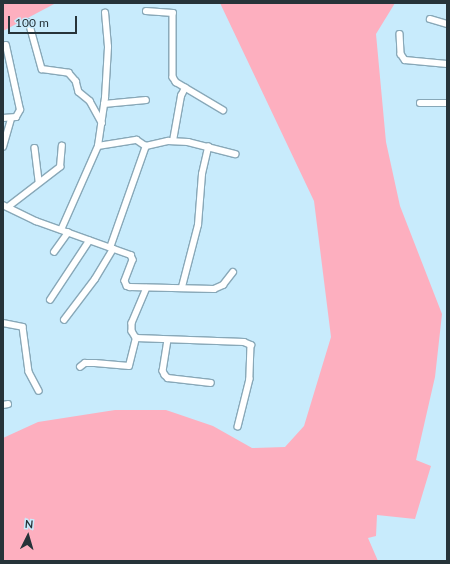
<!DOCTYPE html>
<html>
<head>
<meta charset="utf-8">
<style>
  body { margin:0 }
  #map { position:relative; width:450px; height:564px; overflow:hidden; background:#c8ebfc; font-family:Lato,sans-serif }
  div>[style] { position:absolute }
  .green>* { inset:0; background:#fdafbf }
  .roads { filter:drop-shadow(1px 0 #88a8b8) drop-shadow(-1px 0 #88a8b8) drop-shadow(0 1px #88a8b8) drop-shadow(0 -1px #88a8b8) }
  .minor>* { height:5.5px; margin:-2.75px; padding:0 2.75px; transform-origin:2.75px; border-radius:2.75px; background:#fff }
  span { translate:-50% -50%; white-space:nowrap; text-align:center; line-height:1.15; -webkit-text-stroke:4px #c8ebfc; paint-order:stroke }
  .frame { position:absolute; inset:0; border:4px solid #263339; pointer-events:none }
  .north { position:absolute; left:8px; top:516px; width:40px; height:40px; -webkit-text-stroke:3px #c8ebfc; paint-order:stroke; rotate:5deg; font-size:11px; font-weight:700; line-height:16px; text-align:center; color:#263339 }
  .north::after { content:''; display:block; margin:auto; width:14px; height:18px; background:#263339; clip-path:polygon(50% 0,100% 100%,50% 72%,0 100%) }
  .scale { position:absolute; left:8px; top:16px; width:69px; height:18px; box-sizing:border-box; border:2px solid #263339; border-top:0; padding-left:5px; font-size:12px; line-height:14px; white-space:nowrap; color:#263339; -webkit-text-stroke:3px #c8ebfc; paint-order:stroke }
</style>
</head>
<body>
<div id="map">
  <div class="green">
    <div style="clip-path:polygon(3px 3px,56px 3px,3px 31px)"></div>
    <div style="clip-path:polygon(220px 3px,395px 3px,376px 34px,386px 142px,400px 206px,442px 314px,435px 377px,416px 460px,431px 466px,415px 519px,377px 515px,376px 536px,368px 538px,378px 561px,3px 561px,3px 438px,38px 422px,115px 410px,166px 410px,213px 426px,252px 448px,285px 447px,304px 426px,331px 337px,314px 201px)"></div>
  </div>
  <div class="roads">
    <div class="minor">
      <div style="left:146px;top:11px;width:27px;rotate:4deg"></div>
      <div style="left:173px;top:13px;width:64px;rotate:90deg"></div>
      <div style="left:173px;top:77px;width:6px;rotate:59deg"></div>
      <div style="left:176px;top:82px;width:55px;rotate:30.8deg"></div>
      <div style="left:430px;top:19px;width:18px;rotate:16deg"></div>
      <div style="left:29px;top:22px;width:49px;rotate:74.5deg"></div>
      <div style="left:42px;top:69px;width:27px;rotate:8deg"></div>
      <div style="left:69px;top:73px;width:11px;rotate:49deg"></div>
      <div style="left:76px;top:81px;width:11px;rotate:75deg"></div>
      <div style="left:79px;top:92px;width:14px;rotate:39deg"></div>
      <div style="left:90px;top:101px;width:25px;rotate:61deg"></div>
      <div style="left:400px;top:34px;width:20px;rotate:87deg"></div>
      <div style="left:401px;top:54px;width:7px;rotate:56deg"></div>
      <div style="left:405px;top:60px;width:42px;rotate:5.4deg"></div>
      <div style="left:420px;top:103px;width:27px"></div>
      <div style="left:104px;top:104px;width:42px;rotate:-5.4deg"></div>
      <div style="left:3px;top:118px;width:13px;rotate:-4deg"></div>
      <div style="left:16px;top:117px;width:8px;rotate:-60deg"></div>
      <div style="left:20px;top:110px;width:66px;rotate:-102.3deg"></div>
      <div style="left:173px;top:141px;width:46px;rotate:-79.9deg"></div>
      <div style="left:181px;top:96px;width:9px;rotate:-63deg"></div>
      <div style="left:98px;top:146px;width:39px;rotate:-9deg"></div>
      <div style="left:137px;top:140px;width:11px;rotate:34deg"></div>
      <div style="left:3px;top:147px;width:29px;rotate:-74deg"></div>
      <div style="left:35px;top:148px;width:34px;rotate:83deg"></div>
      <div style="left:3px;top:205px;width:37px;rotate:26deg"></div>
      <div style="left:36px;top:221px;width:101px;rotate:19.7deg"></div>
      <div style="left:131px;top:255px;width:5px;rotate:68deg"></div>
      <div style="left:133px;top:260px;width:22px;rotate:111deg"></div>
      <div style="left:125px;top:281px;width:5px;rotate:68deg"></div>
      <div style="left:127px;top:286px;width:3px;rotate:18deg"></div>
      <div style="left:130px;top:287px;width:84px;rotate:1.4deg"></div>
      <div style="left:214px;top:289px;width:10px;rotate:-24deg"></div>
      <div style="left:223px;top:285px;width:16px;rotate:-52deg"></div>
      <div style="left:8px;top:207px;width:66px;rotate:-37.6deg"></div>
      <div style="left:60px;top:167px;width:21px;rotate:-85deg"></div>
      <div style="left:61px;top:230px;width:92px;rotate:-66.2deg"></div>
      <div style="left:98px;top:146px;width:49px;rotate:-81.7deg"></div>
      <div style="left:105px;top:98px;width:51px;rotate:-86.6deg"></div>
      <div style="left:108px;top:47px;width:34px;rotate:-95deg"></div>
      <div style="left:110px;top:248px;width:108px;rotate:-70.6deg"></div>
      <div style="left:146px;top:146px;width:23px;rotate:-13deg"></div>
      <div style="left:168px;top:141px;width:20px;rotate:3deg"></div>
      <div style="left:188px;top:142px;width:49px;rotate:14.3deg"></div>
      <div style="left:54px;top:252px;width:24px;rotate:-54deg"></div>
      <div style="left:182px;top:287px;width:64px;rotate:-75.5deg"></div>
      <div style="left:198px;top:225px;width:51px;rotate:-85.5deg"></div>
      <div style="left:202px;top:174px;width:28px;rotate:-77deg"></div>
      <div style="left:147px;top:288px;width:38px;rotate:113deg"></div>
      <div style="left:132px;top:323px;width:8px;rotate:90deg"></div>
      <div style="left:132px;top:331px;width:8px;rotate:60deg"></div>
      <div style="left:136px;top:338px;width:108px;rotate:2.1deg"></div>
      <div style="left:244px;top:342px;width:8px;rotate:23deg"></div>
      <div style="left:251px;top:345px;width:34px;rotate:92deg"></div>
      <div style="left:250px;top:379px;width:49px;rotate:104deg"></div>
      <div style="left:50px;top:300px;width:71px;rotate:-56.5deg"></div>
      <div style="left:64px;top:320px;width:51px;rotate:-52.9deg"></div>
      <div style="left:95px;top:279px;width:35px;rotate:-59deg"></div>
      <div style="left:3px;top:323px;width:20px;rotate:11deg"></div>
      <div style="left:23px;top:327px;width:45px;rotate:82.4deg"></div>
      <div style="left:29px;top:372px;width:21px;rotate:62deg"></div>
      <div style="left:168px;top:340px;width:31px;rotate:99deg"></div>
      <div style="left:163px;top:371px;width:4px;rotate:63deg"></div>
      <div style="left:165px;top:375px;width:4px;rotate:45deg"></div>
      <div style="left:168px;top:378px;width:43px;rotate:6.6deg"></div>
      <div style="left:80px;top:367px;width:6px;rotate:-39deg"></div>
      <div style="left:85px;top:363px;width:10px"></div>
      <div style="left:95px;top:363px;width:34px;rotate:5deg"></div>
      <div style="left:129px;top:366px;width:29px;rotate:-76deg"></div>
      <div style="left:3px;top:405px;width:5px;rotate:-11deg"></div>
    </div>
  </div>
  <div class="frame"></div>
  <div class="north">N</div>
  <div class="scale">100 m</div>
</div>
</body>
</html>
